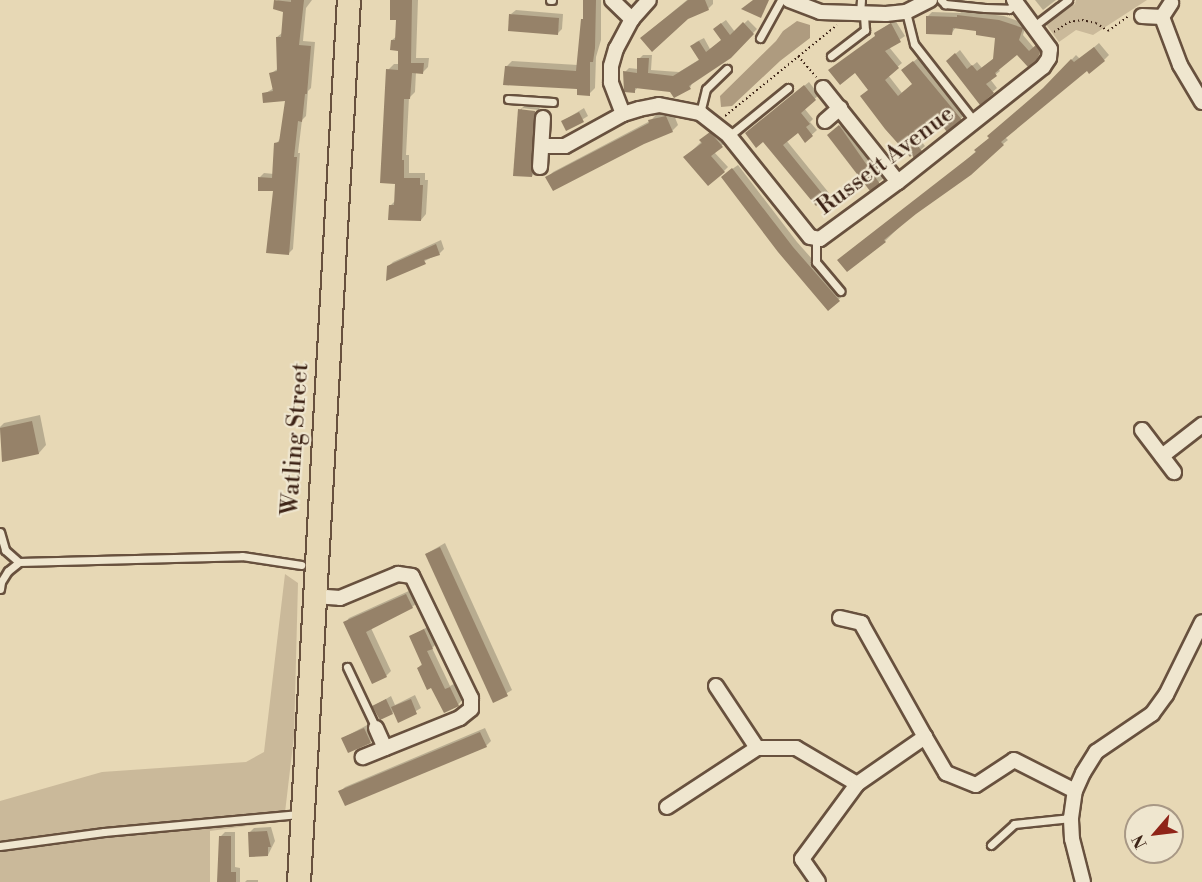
<!DOCTYPE html>
<html>
<head>
<meta charset="utf-8">
<style>
  body { margin:0 }
  #map { position:relative; width:1202px; height:882px; overflow:hidden; background:#e7d8b5; font-family:"Libre Bodoni",serif }
  div>[style] { position:absolute }
  .green>* { inset:0; background:#cab99a }
  .water>* { inset:0; background:#ae9b7f }
  .shadow>* { inset:0; background:#0003 }
  .building>* { inset:0; background:#968269 }
  .path>* { height:2px; margin-top:-1px; transform-origin:0; background:repeating-linear-gradient(90deg,#3e2417 0 1.5px,transparent 0 4.5px) }
  .roads { filter:drop-shadow(2px 0 #68513e) drop-shadow(-2px 0 #68513e) drop-shadow(0 2px #68513e) drop-shadow(0 -2px #68513e) }
  .service>* { height:7px; margin:-3.5px; padding:0 3.5px; transform-origin:3.5px; border-radius:3.5px; background:#efe6cf }
  .minor>* { height:14px; margin:-7px; padding:0 7px; transform-origin:7px; border-radius:7px; background:#efe6cf }
  .trunk>* { height:22px; margin:-11px; padding:0 11px; transform-origin:11px; border-radius:11px; background:#e7d8b5 }
  span { translate:-50% -50%; white-space:nowrap; text-align:center; line-height:1.15; -webkit-text-stroke:4.5px #efe6cf; paint-order:stroke }
  .street-label { font-size:24px; color:#3e2417 }
  .north { position:absolute; left:1124px; top:804px; width:60px; height:60px; box-sizing:border-box; background:#efe6cf; border:2px solid #a89885; border-radius:50%; rotate:242deg; font-size:16px; font-weight:700; line-height:24px; text-align:center; color:#3e2417 }
  .north::after { content:''; display:block; margin:auto; width:21px; height:27px; background:#8f2418; clip-path:polygon(50% 0,100% 100%,50% 72%,0 100%) }
</style>
</head>
<body>
<div id="map">
  <div class="green">
    <div style="clip-path:polygon(1076px 0,1147px 0,1093px 35px,1076px 30px,1059px 42px,1045px 23px,1075px 4px)"></div>
    <div style="clip-path:polygon(285px 574px,298px 583px,294px 736px,284px 821px,210px 831px,210px 882px,0 882px,0 801px,102px 772px,246px 762px,264px 752px)"></div>
  </div>
  <div class="water">
    <div style="clip-path:polygon(797px 21px,810px 25px,810px 38px,780px 61px,732px 106px,721px 107px,720px 96px,776px 41px,783px 31px)"></div>
  </div>
  <div class="shadow">
    <div style="clip-path:polygon(277px 0,312px 0,306px 8px,303px 41px,315px 42px,311px 88px,308px 91px,306px 116px,302px 120px,298px 153px,300px 153px,293px 249px,289px 253px,274px 190px,260px 177px,264px 173px,274px 174px,276px 144px,280px 139px,287px 99px,264px 94px,274px 88px,270px 74px,279px 68px,277px 37px,282px 33px,285px 11px)"></div>
    <div style="clip-path:polygon(393px 0,418px 0,416px 58px,429px 58px,428px 67px,423px 72px,416px 72px,415px 92px,409px 98px,406px 155px,409px 155px,409px 173px,425px 173px,425px 180px,428px 180px,426px 214px,421px 220px,390px 206px,396px 200px,396px 182px,388px 70px,394px 64px,399px 64px,400px 49px,392px 40px,397px 36px,398px 19px)"></div>
    <div style="clip-path:polygon(583px 0,601px 0,601px 40px,596px 57px,595px 88px,589px 94px,578px 88px,506px 67px,512px 61px,578px 65px,585px 17px)"></div>
    <div style="clip-path:polygon(687px 0,713px 0,713px 4px,708px 9px,646px 34px)"></div>
    <div style="clip-path:polygon(1035px 0,1056px 0,1043px 10px)"></div>
    <div style="clip-path:polygon(516px 10px,563px 14px,562px 29px,557px 34px,511px 14px)"></div>
    <div style="clip-path:polygon(963px 11px,1004px 16px,1026px 24px,1023px 35px,1034px 48px,1041px 42px,1044px 47px,1036px 58px,1017px 53px,998px 68px,1000px 71px,990px 79px,997px 88px,980px 103px,952px 57px,960px 50px,972px 66px,977px 62px,982px 68px,994px 58px,997px 36px,978px 30px,956px 27px,951px 34px,928px 16px,932px 12px,960px 13px)"></div>
    <div style="clip-path:polygon(726px 20px,735px 32px,748px 20px,757px 29px,730px 56px,693px 81px,690px 88px,671px 91px,638px 87px,634px 92px,625px 72px,629px 68px,638px 69px,639px 59px,643px 55px,652px 55px,651px 70px,679px 72px,700px 59px,692px 46px,696px 42px,704px 38px,710px 49px,723px 40px,719px 25px)"></div>
    <div style="clip-path:polygon(895px 20px,905px 36px,889px 47px,902px 63px,888px 75px,902px 93px,913px 84px,907px 67px,918px 58px,965px 115px,947px 130px,937px 117px,916px 134px,925px 146px,914px 156px,870px 89px,876px 33px)"></div>
    <div style="clip-path:polygon(1099px 43px,1109px 55px,1104px 60px,1089px 72px,1087px 69px,1005px 137px,1008px 140px,1003px 144px,915px 212px,885px 241px,847px 270px,1048px 85px,1076px 55px,1080px 59px)"></div>
    <div style="clip-path:polygon(809px 82px,819px 95px,804px 108px,813px 119px,810px 122px,817px 130px,805px 141px,798px 131px,786px 140px,829px 193px,816px 204px,764px 140px,751px 129px)"></div>
    <div style="clip-path:polygon(525px 105px,540px 107px,539px 110px,522px 108px,522px 111px,539px 113px,537px 171px,532px 176px,520px 110px)"></div>
    <div style="clip-path:polygon(584px 108px,588px 116px,567px 129px,563px 121px)"></div>
    <div style="clip-path:polygon(672px 110px,678px 125px,672px 131px,547px 178px,553px 172px,650px 121px,656px 115px)"></div>
    <div style="clip-path:polygon(845px 122px,884px 178px,870px 189px,833px 131px)"></div>
    <div style="clip-path:polygon(714px 129px,726px 142px,714px 152px,728px 167px,724px 171px,690px 153px)"></div>
    <div style="clip-path:polygon(738px 165px,797px 242px,844px 295px,828px 308px,728px 172px)"></div>
    <div style="clip-path:polygon(441px 240px,444px 249px,439px 254px,388px 279px,388px 267px,393px 262px)"></div>
    <div style="clip-path:polygon(40px 415px,46px 445px,39px 453px,3px 460px,0 427px,4px 423px)"></div>
    <div style="clip-path:polygon(445px 543px,512px 690px,494px 701px,426px 554px)"></div>
    <div style="clip-path:polygon(411px 590px,417px 603px,412px 607px,371px 628px,391px 671px,386px 676px,345px 623px,349px 618px)"></div>
    <div style="clip-path:polygon(429px 626px,437px 643px,432px 648px,450px 686px,454px 684px,462px 700px,458px 705px,432px 686px,418px 668px,423px 663px,410px 637px)"></div>
    <div style="clip-path:polygon(415px 695px,421px 708px,399px 721px,394px 711px,392px 713px,374px 706px,391px 696px,395px 705px)"></div>
    <div style="clip-path:polygon(369px 724px,375px 737px,370px 742px,343px 738px)"></div>
    <div style="clip-path:polygon(485px 728px,491px 741px,486px 746px,340px 792px,345px 787px)"></div>
    <div style="clip-path:polygon(271px 827px,275px 841px,268px 855px,249px 833px,254px 828px)"></div>
    <div style="clip-path:polygon(225px 832px,235px 832px,235px 867px,240px 868px,240px 882px,219px 882px,220px 837px)"></div>
    <div style="clip-path:polygon(247px 880px,258px 880px,258px 882px,245px 882px)"></div>
  </div>
  <div class="building">
    <div style="clip-path:polygon(274px 0,291px 2px,291px 0,304px 0,299px 45px,311px 46px,307px 94px,305px 94px,302px 122px,298px 121px,294px 157px,297px 157px,289px 255px,266px 253px,273px 191px,258px 191px,258px 177px,272px 178px,274px 143px,279px 142px,285px 101px,263px 103px,262px 93px,273px 91px,269px 73px,277px 71px,276px 37px,281px 37px,283px 12px,273px 9px)"></div>
    <div style="clip-path:polygon(390px 0,412px 0,411px 63px,424px 63px,423px 74px,412px 73px,410px 99px,404px 99px,402px 160px,404px 160px,404px 178px,420px 178px,420px 185px,423px 185px,421px 221px,388px 220px,389px 205px,394px 205px,395px 184px,380px 183px,386px 69px,398px 70px,398px 51px,390px 50px,391px 40px,395px 40px,396px 20px,390px 20px)"></div>
    <div style="clip-path:polygon(583px 0,596px 0,595px 48px,593px 62px,590px 62px,590px 96px,577px 95px,577px 89px,503px 85px,505px 66px,576px 71px,581px 19px,583px 19px)"></div>
    <div style="clip-path:polygon(688px 0,705px 0,709px 10px,688px 19px,652px 52px,640px 38px)"></div>
    <div style="clip-path:polygon(753px 0,769px 0,761px 18px,741px 9px)"></div>
    <div style="clip-path:polygon(509px 14px,559px 18px,558px 35px,508px 31px)"></div>
    <div style="clip-path:polygon(957px 15px,999px 20px,1023px 28px,1019px 40px,1029px 51px,1036px 45px,1041px 51px,1037px 59px,1028px 67px,1017px 55px,995px 73px,997px 76px,986px 84px,994px 93px,980px 105px,946px 61px,955px 53px,967px 69px,972px 65px,977px 71px,993px 59px,995px 38px,976px 35px,976px 31px,953px 28px,952px 35px,926px 34px,926px 16px,957px 17px)"></div>
    <div style="clip-path:polygon(743px 22px,754px 34px,731px 58px,689px 86px,691px 89px,674px 98px,670px 92px,635px 88px,635px 93px,624px 92px,623px 71px,637px 73px,637px 58px,649px 58px,648px 73px,673px 76px,699px 60px,690px 46px,699px 41px,706px 52px,721px 40px,713px 29px,721px 23px,730px 35px)"></div>
    <div style="clip-path:polygon(891px 23px,901px 42px,885px 51px,899px 68px,885px 80px,898px 96px,912px 84px,901px 70px,913px 61px,962px 120px,947px 132px,937px 119px,912px 139px,922px 151px,914px 158px,912px 155px,910px 157px,885px 129px,860px 96px,868px 90px,855px 73px,840px 85px,828px 70px,875px 36px,874px 33px)"></div>
    <div style="clip-path:polygon(1094px 47px,1105px 61px,1089px 74px,1087px 71px,1001px 142px,1004px 145px,971px 175px,916px 214px,884px 240px,886px 242px,847px 272px,837px 260px,976px 152px,974px 150px,989px 138px,987px 136px,1043px 88px,1071px 59px,1074px 62px)"></div>
    <div style="clip-path:polygon(804px 85px,816px 100px,801px 113px,810px 124px,806px 127px,813px 136px,805px 143px,798px 133px,783px 145px,826px 198px,816px 206px,763px 142px,756px 148px,745px 133px)"></div>
    <div style="clip-path:polygon(518px 109px,535px 111px,532px 177px,513px 176px)"></div>
    <div style="clip-path:polygon(579px 112px,584px 122px,566px 131px,561px 121px)"></div>
    <div style="clip-path:polygon(666px 116px,673px 132px,644px 144px,553px 191px,545px 177px,649px 123px,648px 120px)"></div>
    <div style="clip-path:polygon(839px 125px,880px 184px,870px 191px,827px 135px)"></div>
    <div style="clip-path:polygon(710px 132px,723px 147px,711px 156px,725px 172px,708px 186px,683px 157px,702px 143px,699px 140px)"></div>
    <div style="clip-path:polygon(732px 168px,793px 247px,840px 301px,828px 311px,778px 252px,721px 177px)"></div>
    <div style="clip-path:polygon(436px 244px,440px 255px,424px 260px,426px 264px,386px 281px,387px 266px)"></div>
    <div style="clip-path:polygon(32px 421px,39px 454px,2px 462px,0 428px)"></div>
    <div style="clip-path:polygon(440px 547px,508px 696px,493px 703px,425px 554px)"></div>
    <div style="clip-path:polygon(406px 594px,413px 608px,366px 632px,387px 677px,372px 684px,343px 622px)"></div>
    <div style="clip-path:polygon(424px 629px,433px 649px,427px 651px,445px 689px,450px 687px,459px 706px,444px 713px,431px 688px,427px 690px,417px 668px,422px 665px,409px 636px)"></div>
    <div style="clip-path:polygon(386px 699px,393px 714px,380px 720px,372px 706px)"></div>
    <div style="clip-path:polygon(411px 699px,417px 714px,398px 723px,391px 707px)"></div>
    <div style="clip-path:polygon(364px 728px,371px 743px,348px 753px,341px 738px)"></div>
    <div style="clip-path:polygon(480px 732px,487px 747px,345px 806px,338px 791px)"></div>
    <div style="clip-path:polygon(267px 831px,271px 847px,268px 847px,268px 856px,249px 857px,248px 832px)"></div>
    <div style="clip-path:polygon(219px 836px,231px 836px,231px 872px,236px 872px,236px 882px,217px 882px)"></div>
  </div>
  <div class="path">
    <div style="left:1054px;top:32px;width:18px;rotate:-34deg"></div>
    <div style="left:1069px;top:22px;width:13px;rotate:-9deg"></div>
    <div style="left:1082px;top:20px;width:14px;rotate:12deg"></div>
    <div style="left:1096px;top:23px;width:14px;rotate:34deg"></div>
    <div style="left:1108px;top:31px;width:26px;rotate:-36deg"></div>
    <div style="left:798px;top:56px;width:28px;rotate:49deg"></div>
    <div style="left:725px;top:116px;width:144px;rotate:-39.1deg"></div>
  </div>
  <div class="roads">
    <div class="service">
      <div style="left:550px;top:0;width:2px"></div>
      <div style="left:941px;top:0;width:6px;rotate:45deg"></div>
      <div style="left:945px;top:4px;width:40px;rotate:5.7deg"></div>
      <div style="left:985px;top:8px;width:24px;rotate:2deg"></div>
      <div style="left:1009px;top:9px;width:9px;rotate:-41deg"></div>
      <div style="left:906px;top:12px;width:33px;rotate:76deg"></div>
      <div style="left:914px;top:44px;width:99px;rotate:52deg"></div>
      <div style="left:860px;top:14px;width:14px;rotate:-86deg"></div>
      <div style="left:1034px;top:26px;width:43px;rotate:-37.4deg"></div>
      <div style="left:760px;top:38px;width:43px;rotate:-61.1deg"></div>
      <div style="left:831px;top:56px;width:43px;rotate:-37.4deg"></div>
      <div style="left:865px;top:30px;width:16px;rotate:-94deg"></div>
      <div style="left:508px;top:99px;width:45px;rotate:3.8deg"></div>
      <div style="left:700px;top:113px;width:25px;rotate:-76deg"></div>
      <div style="left:706px;top:89px;width:29px;rotate:-44deg"></div>
      <div style="left:729px;top:136px;width:76px;rotate:-39.1deg"></div>
      <div style="left:816px;top:239px;width:23px;rotate:90deg"></div>
      <div style="left:816px;top:262px;width:38px;rotate:50deg"></div>
      <div style="left:0;top:532px;width:19px;rotate:74deg"></div>
      <div style="left:5px;top:550px;width:18px;rotate:41deg"></div>
      <div style="left:19px;top:562px;width:223px;rotate:-1.5deg"></div>
      <div style="left:242px;top:556px;width:60px;rotate:8.7deg"></div>
      <div style="left:0;top:589px;width:7px;rotate:-82deg"></div>
      <div style="left:1px;top:582px;width:13px;rotate:-58deg"></div>
      <div style="left:8px;top:571px;width:14px;rotate:-39deg"></div>
      <div style="left:347px;top:667px;width:68px;rotate:64.6deg"></div>
      <div style="left:991px;top:845px;width:31px;rotate:-42deg"></div>
      <div style="left:1014px;top:824px;width:57px;rotate:-6deg"></div>
      <div style="left:0;top:846px;width:105px;rotate:-7.7deg"></div>
      <div style="left:104px;top:832px;width:196px;rotate:-5.3deg"></div>
    </div>
    <div class="minor">
      <div style="left:612px;top:0;width:28px;rotate:44deg"></div>
      <div style="left:789px;top:0;width:33px;rotate:21deg"></div>
      <div style="left:820px;top:12px;width:66px;rotate:1.7deg"></div>
      <div style="left:886px;top:14px;width:20px;rotate:-6deg"></div>
      <div style="left:906px;top:12px;width:27px;rotate:-27deg"></div>
      <div style="left:1142px;top:16px;width:20px;rotate:3deg"></div>
      <div style="left:1162px;top:17px;width:17px;rotate:-57deg"></div>
      <div style="left:1162px;top:17px;width:51px;rotate:69.4deg"></div>
      <div style="left:1180px;top:65px;width:43px;rotate:59.3deg"></div>
      <div style="left:823px;top:88px;width:120px;rotate:51.4deg"></div>
      <div style="left:623px;top:114px;width:34px;rotate:-111deg"></div>
      <div style="left:611px;top:82px;width:16px;rotate:-90deg"></div>
      <div style="left:611px;top:66px;width:18px;rotate:-74deg"></div>
      <div style="left:616px;top:49px;width:34px;rotate:-62deg"></div>
      <div style="left:632px;top:19px;width:25px;rotate:-48deg"></div>
      <div style="left:825px;top:121px;width:20px;rotate:-41deg"></div>
      <div style="left:542px;top:146px;width:23px"></div>
      <div style="left:565px;top:146px;width:66px;rotate:-28.9deg"></div>
      <div style="left:623px;top:114px;width:17px;rotate:-17deg"></div>
      <div style="left:639px;top:109px;width:20px;rotate:-11deg"></div>
      <div style="left:659px;top:105px;width:42px;rotate:11deg"></div>
      <div style="left:700px;top:113px;width:37px;rotate:38deg"></div>
      <div style="left:729px;top:136px;width:129px;rotate:51.3deg"></div>
      <div style="left:810px;top:237px;width:10px;rotate:11deg"></div>
      <div style="left:820px;top:239px;width:97px;rotate:-36.2deg"></div>
      <div style="left:898px;top:182px;width:185px;rotate:-38.4deg"></div>
      <div style="left:1043px;top:67px;width:11px;rotate:-56deg"></div>
      <div style="left:1049px;top:58px;width:9px;rotate:-84deg"></div>
      <div style="left:1050px;top:49px;width:61px;rotate:-126.3deg"></div>
      <div style="left:540px;top:167px;width:49px;rotate:-86.5deg"></div>
      <div style="left:1142px;top:430px;width:53px;rotate:52.7deg"></div>
      <div style="left:1162px;top:456px;width:51px;rotate:-37.8deg"></div>
      <div style="left:313px;top:596px;width:27px;rotate:4deg"></div>
      <div style="left:340px;top:598px;width:63px;rotate:-22.5deg"></div>
      <div style="left:398px;top:574px;width:14px;rotate:8deg"></div>
      <div style="left:412px;top:576px;width:136px;rotate:64.2deg"></div>
      <div style="left:471px;top:698px;width:11px;rotate:90deg"></div>
      <div style="left:471px;top:709px;width:14px;rotate:141deg"></div>
      <div style="left:460px;top:718px;width:105px;rotate:158.1deg"></div>
      <div style="left:840px;top:618px;width:22px;rotate:13deg"></div>
      <div style="left:861px;top:623px;width:131px;rotate:60.7deg"></div>
      <div style="left:716px;top:686px;width:74px;rotate:56.5deg"></div>
      <div style="left:376px;top:728px;width:22px;rotate:66deg"></div>
      <div style="left:667px;top:807px;width:108px;rotate:-33.2deg"></div>
      <div style="left:757px;top:748px;width:39px"></div>
      <div style="left:796px;top:748px;width:71px;rotate:30.5deg"></div>
      <div style="left:818px;top:882px;width:28px;rotate:-125deg"></div>
      <div style="left:802px;top:859px;width:93px;rotate:-53.7deg"></div>
      <div style="left:857px;top:784px;width:83px;rotate:-34.7deg"></div>
      <div style="left:925px;top:737px;width:42px;rotate:59.7deg"></div>
      <div style="left:946px;top:773px;width:32px;rotate:22deg"></div>
      <div style="left:976px;top:785px;width:45px;rotate:-33.3deg"></div>
      <div style="left:1014px;top:760px;width:68px;rotate:26.9deg"></div>
      <div style="left:1083px;top:882px;width:44px;rotate:-104.3deg"></div>
      <div style="left:1072px;top:839px;width:21px;rotate:-93deg"></div>
      <div style="left:1071px;top:818px;width:27px;rotate:-82deg"></div>
      <div style="left:1075px;top:791px;width:20px;rotate:-66deg"></div>
      <div style="left:1083px;top:773px;width:25px;rotate:-58deg"></div>
      <div style="left:1096px;top:752px;width:68px;rotate:-34.2deg"></div>
      <div style="left:1152px;top:714px;width:24px;rotate:-54deg"></div>
      <div style="left:1166px;top:695px;width:81px;rotate:-63.7deg"></div>
    </div>
    <div class="trunk">
      <div style="left:299px;top:882px;width:883px;rotate:-86.76deg"></div>
    </div>
  </div>
  <div class="street-label">
    <span style="left:886px;top:161px;rotate:-37deg">Russett Avenue</span>
    <span style="left:296px;top:439px;rotate:-86deg">Watling Street</span>
  </div>
  <div class="north">N</div>
</div>
</body>
</html>
